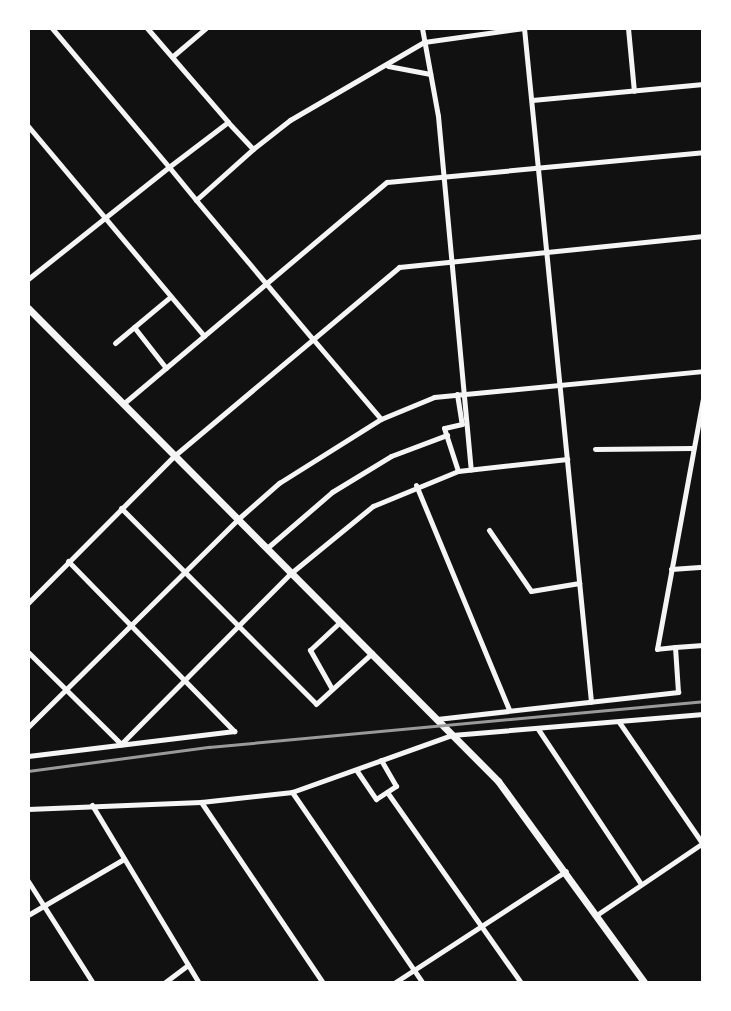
<!DOCTYPE html>
<html>
<head>
<meta charset="utf-8">
<style>
  body { margin:0 }
  #map { position:relative; width:731px; height:1011px; overflow:hidden; background:#111; font-family:"Asap Condensed",sans-serif }
  div>[style] { position:absolute }
  .minor>* { height:5px; margin:-2.5px; padding:0 2.5px; transform-origin:2.5px; border-radius:2.5px; background:#f5f5f5 }
  .tertiary>* { height:7px; margin:-3.5px; padding:0 3.5px; transform-origin:3.5px; border-radius:3.5px; background:#f5f5f5 }
  .rail>* { height:2.5px; margin:-1.25px; padding:0 1.25px; transform-origin:1.25px; border-radius:1.25px; background:#9a9a9a }
  span { translate:-50% -50%; white-space:nowrap; text-align:center; line-height:1.15; -webkit-text-stroke:7px #fff; paint-order:stroke }
  .frame { position:absolute; inset:0; border:30px solid #fff; pointer-events:none }
</style>
</head>
<body>
<div id="map">
  <div class="minor">
    <div style="left:147px;top:28px;width:124px;rotate:49.2deg"></div>
    <div style="left:422px;top:28px;width:89px;rotate:79.7deg"></div>
    <div style="left:438px;top:116px;width:355px;rotate:84.7deg"></div>
    <div style="left:524px;top:28px;width:677px;rotate:84.32deg"></div>
    <div style="left:628px;top:28px;width:63px;rotate:84.6deg"></div>
    <div style="left:173px;top:56px;width:43px;rotate:-40.3deg"></div>
    <div style="left:388px;top:66px;width:43px;rotate:10.8deg"></div>
    <div style="left:532px;top:100px;width:172px;rotate:-5.3deg"></div>
    <div style="left:28px;top:126px;width:274px;rotate:50deg"></div>
    <div style="left:253px;top:149px;width:47px;rotate:-38.1deg"></div>
    <div style="left:290px;top:120px;width:155px;rotate:-30.2deg"></div>
    <div style="left:424px;top:42px;width:101px;rotate:-8deg"></div>
    <div style="left:196px;top:200px;width:76px;rotate:-41.8deg"></div>
    <div style="left:253px;top:149px;width:37px;rotate:-133deg"></div>
    <div style="left:228px;top:122px;width:74px;rotate:142.7deg"></div>
    <div style="left:169px;top:167px;width:43px;rotate:50.7deg"></div>
    <div style="left:196px;top:200px;width:180px;rotate:50deg"></div>
    <div style="left:312px;top:338px;width:106px;rotate:49.6deg"></div>
    <div style="left:28px;top:279px;width:180px;rotate:-38.5deg"></div>
    <div style="left:169px;top:167px;width:182px;rotate:-130.1deg"></div>
    <div style="left:134px;top:327px;width:52px;rotate:52deg"></div>
    <div style="left:115px;top:343px;width:72px;rotate:-39.9deg"></div>
    <div style="left:457px;top:394px;width:30px;rotate:81deg"></div>
    <div style="left:462px;top:424px;width:18px;rotate:167deg"></div>
    <div style="left:444px;top:428px;width:45px;rotate:72deg"></div>
    <div style="left:123px;top:404px;width:345px;rotate:-40.1deg"></div>
    <div style="left:387px;top:182px;width:317px;rotate:-5.4deg"></div>
    <div style="left:595px;top:449px;width:98px;rotate:-0.6deg"></div>
    <div style="left:416px;top:485px;width:243px;rotate:67.5deg"></div>
    <div style="left:121px;top:508px;width:276px;rotate:45.1deg"></div>
    <div style="left:316px;top:704px;width:76px;rotate:-42.3deg"></div>
    <div style="left:489px;top:530px;width:74px;rotate:55.5deg"></div>
    <div style="left:531px;top:591px;width:49px;rotate:-9.5deg"></div>
    <div style="left:267px;top:548px;width:86px;rotate:-40.7deg"></div>
    <div style="left:332px;top:492px;width:69px;rotate:-31.4deg"></div>
    <div style="left:391px;top:456px;width:60px;rotate:-20.6deg"></div>
    <div style="left:68px;top:561px;width:238px;rotate:45.7deg"></div>
    <div style="left:671px;top:569px;width:32px;rotate:-4deg"></div>
    <div style="left:28px;top:603px;width:207px;rotate:-45.2deg"></div>
    <div style="left:174px;top:456px;width:294px;rotate:-40deg"></div>
    <div style="left:399px;top:267px;width:306px;rotate:-5.8deg"></div>
    <div style="left:675px;top:647px;width:28px;rotate:-4deg"></div>
    <div style="left:28px;top:652px;width:131px;rotate:44.7deg"></div>
    <div style="left:121px;top:744px;width:241px;rotate:-45.2deg"></div>
    <div style="left:291px;top:573px;width:106px;rotate:-39.3deg"></div>
    <div style="left:373px;top:506px;width:92px;rotate:-22.4deg"></div>
    <div style="left:458px;top:471px;width:110px;rotate:-6.3deg"></div>
    <div style="left:332px;top:689px;width:45px;rotate:-119.4deg"></div>
    <div style="left:310px;top:650px;width:41px;rotate:-43deg"></div>
    <div style="left:437px;top:719px;width:243px;rotate:-6.4deg"></div>
    <div style="left:678px;top:692px;width:45px;rotate:-93.8deg"></div>
    <div style="left:675px;top:647px;width:18px;rotate:174deg"></div>
    <div style="left:657px;top:649px;width:254px;rotate:-79.6deg"></div>
    <div style="left:619px;top:722px;width:148px;rotate:55.5deg"></div>
    <div style="left:28px;top:727px;width:296px;rotate:-44.7deg"></div>
    <div style="left:238px;top:519px;width:55px;rotate:-41.3deg"></div>
    <div style="left:279px;top:483px;width:120px;rotate:-32.1deg"></div>
    <div style="left:381px;top:419px;width:57px;rotate:-22.5deg"></div>
    <div style="left:434px;top:397px;width:270px;rotate:-5.5deg"></div>
    <div style="left:538px;top:729px;width:186px;rotate:56.4deg"></div>
    <div style="left:28px;top:756px;width:208px;rotate:-6.9deg"></div>
    <div style="left:357px;top:771px;width:34px;rotate:56deg"></div>
    <div style="left:376px;top:799px;width:24px;rotate:-33deg"></div>
    <div style="left:396px;top:786px;width:30px;rotate:-120deg"></div>
    <div style="left:292px;top:792px;width:232px;rotate:55.6deg"></div>
    <div style="left:387px;top:792px;width:233px;rotate:54.9deg"></div>
    <div style="left:201px;top:802px;width:218px;rotate:56deg"></div>
    <div style="left:92px;top:805px;width:208px;rotate:59deg"></div>
    <div style="left:28px;top:809px;width:173px;rotate:-2.3deg"></div>
    <div style="left:201px;top:802px;width:92px;rotate:-6.3deg"></div>
    <div style="left:292px;top:792px;width:170px;rotate:-19.6deg"></div>
    <div style="left:452px;top:735px;width:252px;rotate:-4.8deg"></div>
    <div style="left:28px;top:881px;width:121px;rotate:57.5deg"></div>
    <div style="left:598px;top:914px;width:127px;rotate:-34.1deg"></div>
    <div style="left:28px;top:915px;width:111px;rotate:-30.3deg"></div>
    <div style="left:164px;top:983px;width:30px;rotate:-37deg"></div>
    <div style="left:394px;top:983px;width:205px;rotate:-33.1deg"></div>
  </div>
  <div class="tertiary">
    <div style="left:28px;top:308px;width:667px;rotate:45.18deg"></div>
    <div style="left:498px;top:781px;width:250px;rotate:54deg"></div>
  </div>
  <div class="rail">
    <div style="left:28px;top:771px;width:183px;rotate:-7.6deg"></div>
    <div style="left:209px;top:747px;width:496px;rotate:-5.3deg"></div>
  </div>
  <div class="frame"></div>
</div>
</body>
</html>
